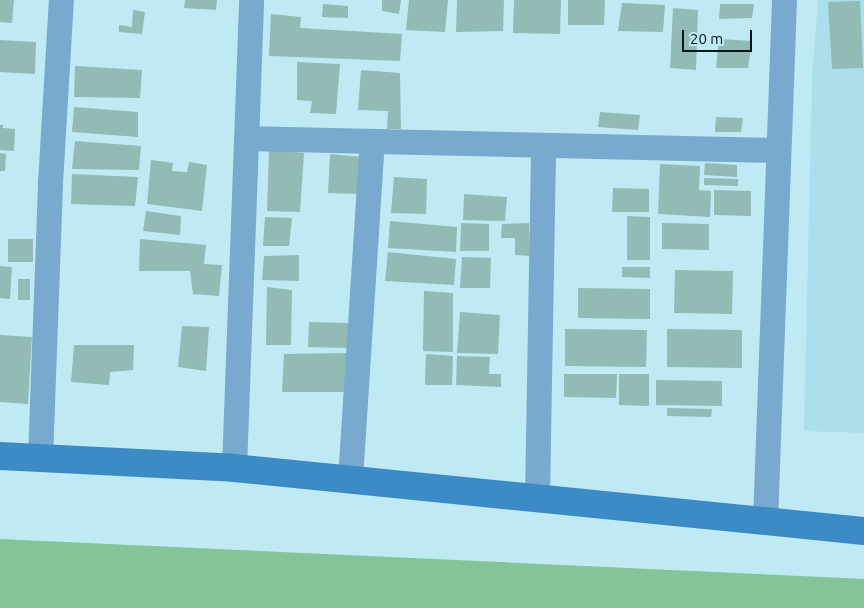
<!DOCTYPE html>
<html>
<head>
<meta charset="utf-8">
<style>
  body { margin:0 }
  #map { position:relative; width:864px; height:608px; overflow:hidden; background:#bfeaf4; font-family:Ubuntu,sans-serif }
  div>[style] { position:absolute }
  .built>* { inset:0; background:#aadfeb }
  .green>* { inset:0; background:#84c498 }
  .building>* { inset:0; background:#91bbb4 }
  .street>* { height:25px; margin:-12.5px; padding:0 12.5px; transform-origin:12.5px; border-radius:12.5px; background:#78a9cf }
  .secondary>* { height:28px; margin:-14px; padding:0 14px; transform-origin:14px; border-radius:14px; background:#3c8bc4 }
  span { translate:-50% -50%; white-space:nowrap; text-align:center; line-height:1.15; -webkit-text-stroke:4.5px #bfeaf4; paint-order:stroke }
  .scale { position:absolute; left:682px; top:30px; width:70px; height:22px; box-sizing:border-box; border:2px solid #061519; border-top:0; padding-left:6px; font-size:15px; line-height:18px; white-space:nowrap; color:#061519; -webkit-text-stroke:4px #bfeaf4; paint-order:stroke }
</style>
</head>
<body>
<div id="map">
  <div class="built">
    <div style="clip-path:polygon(818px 0,864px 0,864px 433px,804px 431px,812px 77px)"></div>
  </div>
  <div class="green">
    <div style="clip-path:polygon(0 539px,864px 579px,864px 608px,0 608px)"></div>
  </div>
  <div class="building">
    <div style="clip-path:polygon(0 0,14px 0,12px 23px,0 22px)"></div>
    <div style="clip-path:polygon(185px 0,217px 0,216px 10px,184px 8px)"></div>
    <div style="clip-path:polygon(382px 0,401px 0,399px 14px,382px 11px)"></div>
    <div style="clip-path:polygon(409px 0,448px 0,445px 32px,406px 30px)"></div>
    <div style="clip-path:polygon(457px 0,504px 0,503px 31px,456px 32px)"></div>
    <div style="clip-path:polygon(514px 0,561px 0,560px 34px,513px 33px)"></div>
    <div style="clip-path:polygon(568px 0,605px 0,604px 25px,568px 25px)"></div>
    <div style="clip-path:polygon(860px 1px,863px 68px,832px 69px,828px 2px)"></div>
    <div style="clip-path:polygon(622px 3px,665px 5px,663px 32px,618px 31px)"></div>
    <div style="clip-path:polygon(323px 4px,348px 6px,348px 18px,322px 17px)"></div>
    <div style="clip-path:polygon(720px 4px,754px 4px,752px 18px,719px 19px)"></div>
    <div style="clip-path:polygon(673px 8px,698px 10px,696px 70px,670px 68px)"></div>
    <div style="clip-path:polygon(133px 10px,145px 12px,142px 34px,119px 32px,119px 25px,132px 27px)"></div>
    <div style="clip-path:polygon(271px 14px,301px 17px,300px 28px,402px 34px,400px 61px,269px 56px)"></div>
    <div style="clip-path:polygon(719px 39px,752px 41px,748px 68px,716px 68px)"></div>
    <div style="clip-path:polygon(0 40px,36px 42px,35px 74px,0 72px)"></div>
    <div style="clip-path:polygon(297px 62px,340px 64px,336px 114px,310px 113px,312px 101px,297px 100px)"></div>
    <div style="clip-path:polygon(75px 66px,142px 70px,140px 98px,74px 97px)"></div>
    <div style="clip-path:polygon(361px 70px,400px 73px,401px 129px,387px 129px,388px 111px,358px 110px)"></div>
    <div style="clip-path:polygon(74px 107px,138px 112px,138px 137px,72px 132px)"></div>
    <div style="clip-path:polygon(600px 112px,640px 115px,638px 130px,598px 127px)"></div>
    <div style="clip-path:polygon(716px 117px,743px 118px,741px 132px,715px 132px)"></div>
    <div style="clip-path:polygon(0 125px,3px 125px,3px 128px,15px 129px,14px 151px,0 150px)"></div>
    <div style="clip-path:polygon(75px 141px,141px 146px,139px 170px,72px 169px)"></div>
    <div style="clip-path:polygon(269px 150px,304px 153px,300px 212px,267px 211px)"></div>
    <div style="clip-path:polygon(0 153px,6px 154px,5px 171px,0 171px)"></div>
    <div style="clip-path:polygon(330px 154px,362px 157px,358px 194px,328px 193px)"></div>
    <div style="clip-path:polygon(151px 160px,173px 163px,172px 171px,187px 172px,189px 162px,207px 165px,202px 211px,147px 204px)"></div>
    <div style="clip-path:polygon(705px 163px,737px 165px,737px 177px,704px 175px)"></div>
    <div style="clip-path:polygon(660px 164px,700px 166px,699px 190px,711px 191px,710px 217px,658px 214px)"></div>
    <div style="clip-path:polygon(72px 174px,138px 177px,135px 206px,71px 204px)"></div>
    <div style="clip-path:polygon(394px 177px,427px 179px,426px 214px,391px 213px)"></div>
    <div style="clip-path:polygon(704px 178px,738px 179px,738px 186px,704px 185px)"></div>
    <div style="clip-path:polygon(613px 188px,649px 189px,649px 212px,612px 212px)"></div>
    <div style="clip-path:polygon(714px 190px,751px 191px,751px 216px,714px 215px)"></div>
    <div style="clip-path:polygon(464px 194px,507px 197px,505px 221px,463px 220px)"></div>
    <div style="clip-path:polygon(146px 211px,181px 216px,180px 235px,143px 231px)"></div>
    <div style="clip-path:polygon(627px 216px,650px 217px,650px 260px,627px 260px)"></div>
    <div style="clip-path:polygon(265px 217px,292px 218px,289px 246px,263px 246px)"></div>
    <div style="clip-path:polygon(390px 221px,457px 227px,456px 252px,388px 248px)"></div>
    <div style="clip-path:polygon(461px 223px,489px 224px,489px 251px,460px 251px)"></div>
    <div style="clip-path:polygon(529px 223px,530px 256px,515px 255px,515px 238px,501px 238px,502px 224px)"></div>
    <div style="clip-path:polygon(662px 223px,709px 224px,709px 250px,662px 249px)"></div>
    <div style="clip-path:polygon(8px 239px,33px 239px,33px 262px,8px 262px)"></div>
    <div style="clip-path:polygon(140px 239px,206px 245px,204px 264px,222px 265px,219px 296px,193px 294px,190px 271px,139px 271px)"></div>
    <div style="clip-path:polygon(388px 252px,456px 259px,454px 285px,385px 281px)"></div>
    <div style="clip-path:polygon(299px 255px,299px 281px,262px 280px,264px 256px)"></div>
    <div style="clip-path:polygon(462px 257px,491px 258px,490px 288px,460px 288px)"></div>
    <div style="clip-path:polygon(0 266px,12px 267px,10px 299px,0 298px)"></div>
    <div style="clip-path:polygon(622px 267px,650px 267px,650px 278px,622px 277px)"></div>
    <div style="clip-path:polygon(675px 270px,733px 271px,732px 314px,674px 313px)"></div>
    <div style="clip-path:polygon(18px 279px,30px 279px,30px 300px,18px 300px)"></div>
    <div style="clip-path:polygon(267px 287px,292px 290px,291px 345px,266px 345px)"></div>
    <div style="clip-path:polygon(578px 288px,650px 289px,650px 319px,578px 318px)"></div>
    <div style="clip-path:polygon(424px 291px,453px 293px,453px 352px,423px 351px)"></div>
    <div style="clip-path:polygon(460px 312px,500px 315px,498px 354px,457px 353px)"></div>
    <div style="clip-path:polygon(309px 322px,348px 323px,348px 348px,308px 347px)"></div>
    <div style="clip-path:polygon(182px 326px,209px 327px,206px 371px,178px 367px)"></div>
    <div style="clip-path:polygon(565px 329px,647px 330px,646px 367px,565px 366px)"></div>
    <div style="clip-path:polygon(667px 329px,742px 330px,742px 368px,667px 367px)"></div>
    <div style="clip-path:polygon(0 335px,32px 337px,28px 404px,0 402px)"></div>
    <div style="clip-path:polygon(74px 345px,134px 345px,133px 370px,110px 372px,109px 385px,71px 382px)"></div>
    <div style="clip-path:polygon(348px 353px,344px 392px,282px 392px,284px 354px)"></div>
    <div style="clip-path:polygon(426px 354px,453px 356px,452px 385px,425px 385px)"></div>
    <div style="clip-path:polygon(457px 356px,490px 357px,489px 374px,501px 374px,501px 387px,456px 385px)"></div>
    <div style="clip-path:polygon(564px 374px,617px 374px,616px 398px,564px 397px)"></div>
    <div style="clip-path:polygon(619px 374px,649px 374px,649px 406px,619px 405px)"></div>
    <div style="clip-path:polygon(656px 380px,722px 381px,722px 406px,656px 405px)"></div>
    <div style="clip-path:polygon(667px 408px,712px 409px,711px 417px,667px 416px)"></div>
  </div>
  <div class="street">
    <div style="left:246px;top:138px;width:532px;rotate:1.29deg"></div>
    <div style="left:40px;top:458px;width:275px;rotate:-87.9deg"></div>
    <div style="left:50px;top:183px;width:183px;rotate:-86.6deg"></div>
    <div style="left:234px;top:468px;width:468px;rotate:-87.9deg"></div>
    <div style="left:350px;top:479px;width:339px;rotate:-86.3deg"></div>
    <div style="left:537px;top:497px;width:352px;rotate:-89deg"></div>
    <div style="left:765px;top:521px;width:521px;rotate:-87.91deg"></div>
  </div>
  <div class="secondary">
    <div style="left:0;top:456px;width:234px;rotate:2.9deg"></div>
    <div style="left:234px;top:468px;width:633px;rotate:5.71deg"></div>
  </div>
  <div class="scale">20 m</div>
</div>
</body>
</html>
